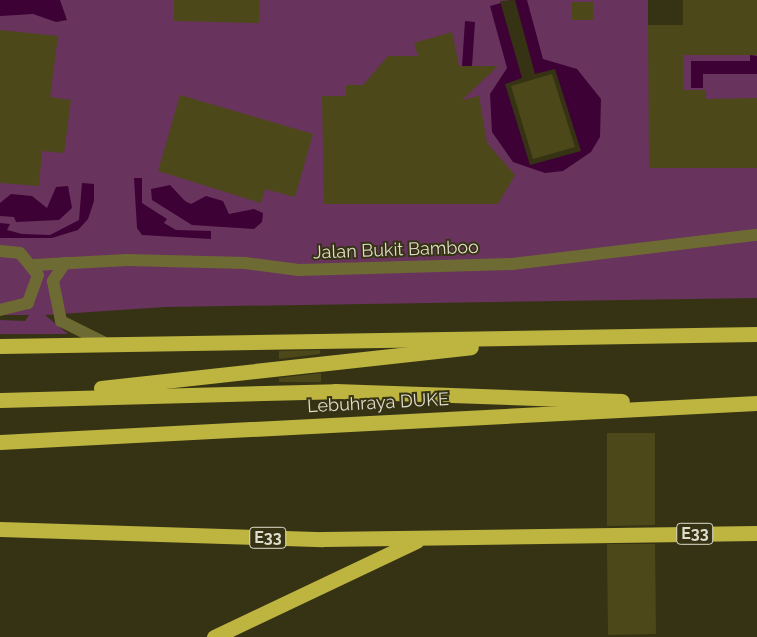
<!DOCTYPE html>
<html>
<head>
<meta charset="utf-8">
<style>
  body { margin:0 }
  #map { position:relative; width:757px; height:637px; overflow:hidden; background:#363314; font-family:Raleway,sans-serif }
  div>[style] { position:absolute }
  .green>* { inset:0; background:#68345d }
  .water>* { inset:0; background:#3e0135 }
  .pier>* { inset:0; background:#363314 }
  .building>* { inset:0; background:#4c481a }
  .minor>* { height:12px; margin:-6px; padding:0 6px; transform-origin:6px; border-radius:6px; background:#6e6a33 }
  .highway>* { height:15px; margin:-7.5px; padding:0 7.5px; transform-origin:7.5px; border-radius:7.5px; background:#beb541 }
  span { translate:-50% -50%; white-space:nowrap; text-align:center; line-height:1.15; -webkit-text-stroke:4px #363314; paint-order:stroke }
  .shield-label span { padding:1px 4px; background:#363314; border:1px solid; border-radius:4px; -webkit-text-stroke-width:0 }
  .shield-label { font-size:16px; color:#deddcb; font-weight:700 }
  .street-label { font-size:18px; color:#deddcb }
</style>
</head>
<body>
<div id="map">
  <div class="green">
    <div style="clip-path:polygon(0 0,648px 0,648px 25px,683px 25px,757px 0,757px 298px,165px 307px,45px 315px,68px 334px,0 334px,0 320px,25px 321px,29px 315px,0 315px)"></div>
  </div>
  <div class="water">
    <div style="clip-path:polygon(0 0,60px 0,67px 20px,56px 22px,33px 14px,0 16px)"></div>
    <div style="clip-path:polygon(512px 0,527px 0,543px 59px,577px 69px,601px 99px,600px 137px,591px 152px,563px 171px,545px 173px,513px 162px,492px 132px,490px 94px,507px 68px,490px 6px)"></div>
    <div style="clip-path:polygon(465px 21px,475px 22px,472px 66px,462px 66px)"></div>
    <div style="clip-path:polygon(750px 55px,757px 56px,757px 74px,703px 74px,703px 88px,691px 88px,691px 61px,750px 61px)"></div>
    <div style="clip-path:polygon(134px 178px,142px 178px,142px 203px,167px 219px,164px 223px,176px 230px,211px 231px,211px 239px,142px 235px,137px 228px)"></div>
    <div style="clip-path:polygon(82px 183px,94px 184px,94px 201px,88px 219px,78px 230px,52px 238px,0 238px,0 223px,10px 224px,7px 230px,22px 234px,50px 235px,79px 220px)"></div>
    <div style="clip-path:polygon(170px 185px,185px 201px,191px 204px,206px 196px,223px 201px,229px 214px,254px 209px,263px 213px,262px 222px,254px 229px,192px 225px,152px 200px,151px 189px)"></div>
    <div style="clip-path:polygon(68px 186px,72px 208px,59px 220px,16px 222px,14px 217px,0 216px,0 203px,11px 194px,32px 196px,47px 208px,56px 187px)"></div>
  </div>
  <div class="pier">
    <div style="clip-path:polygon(515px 0,535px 74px,555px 69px,581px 151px,530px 165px,505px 84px,522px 78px,500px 1px)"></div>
  </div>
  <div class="building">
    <div style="clip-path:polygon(174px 0,259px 0,259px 23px,174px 21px)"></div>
    <div style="clip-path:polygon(683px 0,757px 0,757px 55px,683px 55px,683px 90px,706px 90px,706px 99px,757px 98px,757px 168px,649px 168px,648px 25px,683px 25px)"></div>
    <div style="clip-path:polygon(572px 2px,593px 2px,593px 20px,572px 20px)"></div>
    <div style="clip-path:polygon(0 30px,58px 36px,50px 97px,71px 100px,64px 153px,42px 151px,39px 186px,0 183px)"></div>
    <div style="clip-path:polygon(452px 32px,459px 66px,498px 66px,462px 100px,479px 96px,487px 143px,515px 175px,498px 204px,324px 204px,322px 96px,346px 96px,346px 85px,363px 85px,388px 56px,418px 56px,414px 43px)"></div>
    <div style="clip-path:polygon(552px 74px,575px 147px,533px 159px,511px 86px)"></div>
    <div style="clip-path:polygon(180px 95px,313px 134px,295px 197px,265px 189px,261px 203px,158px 171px)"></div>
    <div style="clip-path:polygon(320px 350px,320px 354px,279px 359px,279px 351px)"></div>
    <div style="clip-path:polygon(321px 373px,321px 382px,279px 382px,279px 378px)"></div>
    <div style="clip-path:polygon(607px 433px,655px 433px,655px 525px,607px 526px)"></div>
    <div style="clip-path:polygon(607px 544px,655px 544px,656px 634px,608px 635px)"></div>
  </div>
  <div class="minor">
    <div style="left:0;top:251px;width:20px;rotate:6deg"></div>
    <div style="left:20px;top:253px;width:28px;rotate:51deg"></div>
    <div style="left:38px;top:275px;width:30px;rotate:110deg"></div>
    <div style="left:28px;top:303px;width:29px;rotate:166deg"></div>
    <div style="left:65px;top:263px;width:22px;rotate:124deg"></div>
    <div style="left:53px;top:281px;width:41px;rotate:78.7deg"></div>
    <div style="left:61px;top:321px;width:49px;rotate:26.6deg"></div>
    <div style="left:34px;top:265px;width:93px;rotate:-3.1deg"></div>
    <div style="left:127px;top:260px;width:118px;rotate:1.5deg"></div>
    <div style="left:245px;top:263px;width:54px;rotate:7.4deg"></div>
    <div style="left:299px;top:270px;width:213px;rotate:-1.6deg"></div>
    <div style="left:512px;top:264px;width:247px;rotate:-6.8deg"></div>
  </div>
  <div class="highway">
    <div style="left:0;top:346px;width:757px;rotate:-0.91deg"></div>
    <div style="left:101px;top:388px;width:372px;rotate:-6.3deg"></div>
    <div style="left:0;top:400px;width:335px;rotate:-1.5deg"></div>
    <div style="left:335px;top:391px;width:287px;rotate:2deg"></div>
    <div style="left:0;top:442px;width:758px;rotate:-2.95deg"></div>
    <div style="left:0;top:529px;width:323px;rotate:1.8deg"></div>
    <div style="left:323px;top:539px;width:434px;rotate:-0.8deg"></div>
    <div style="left:214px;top:637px;width:224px;rotate:-25.4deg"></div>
  </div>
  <div class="shield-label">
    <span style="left:695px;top:534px">E33</span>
    <span style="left:268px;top:538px">E33</span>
  </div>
  <div class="street-label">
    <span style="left:396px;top:250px;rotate:-2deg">Jalan Bukit Bamboo</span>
    <span style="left:378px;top:403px;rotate:-3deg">Lebuhraya DUKE</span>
  </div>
</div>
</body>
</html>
